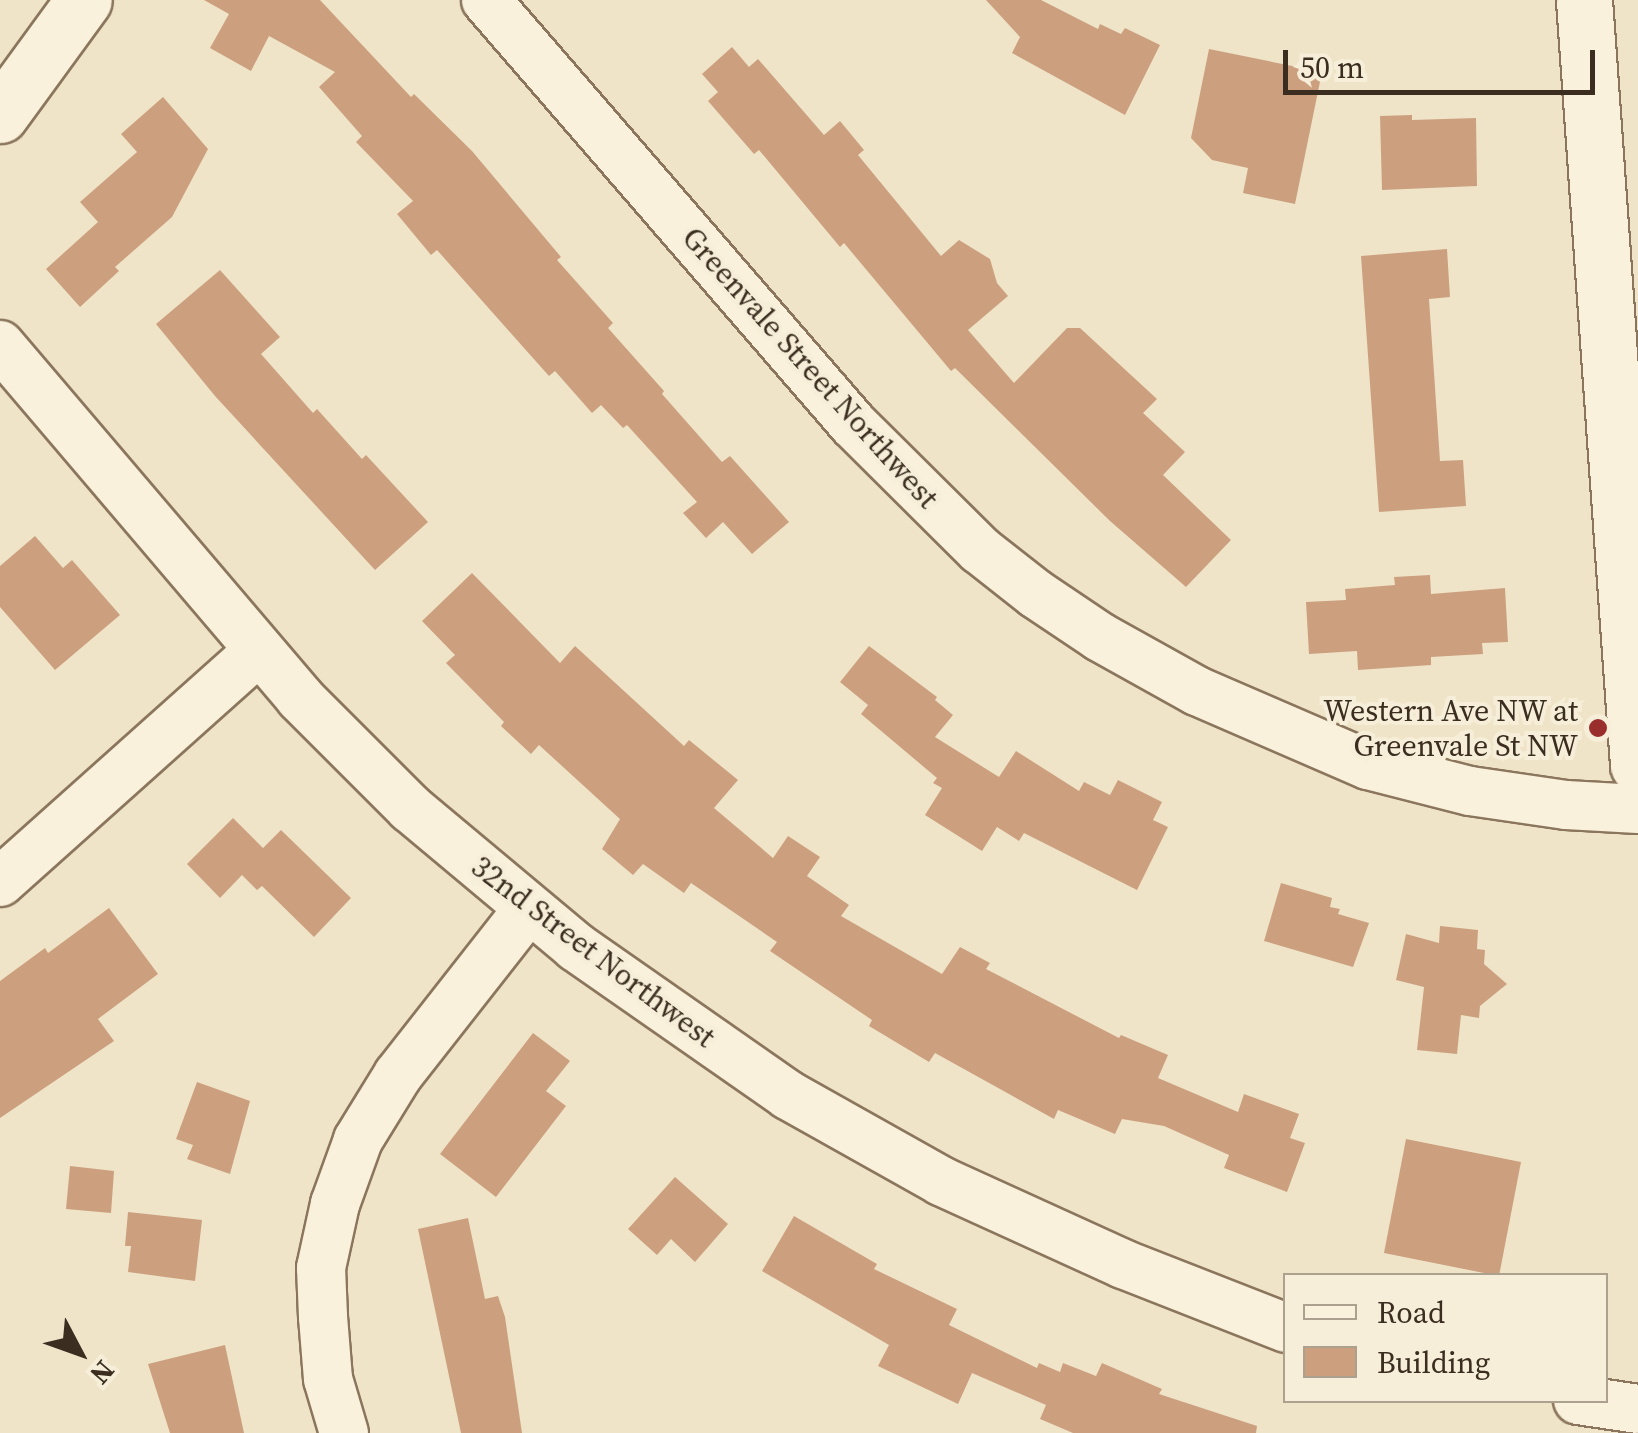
<!DOCTYPE html>
<html>
<head>
<meta charset="utf-8">
<style>
  body { margin:0 }
  #map { position:relative; width:1638px; height:1433px; overflow:hidden; background:#efe4c8; font-family:"Source Serif 4",serif }
  div>[style] { position:absolute }
  .building>* { inset:0; background:#cca07f }
  .roads { filter:drop-shadow(2px 0 #8b765d) drop-shadow(-2px 0 #8b765d) drop-shadow(0 2px #8b765d) drop-shadow(0 -2px #8b765d) }
  .street>* { height:48px; margin:-24px; padding:0 24px; transform-origin:24px; border-radius:24px; background:#f9f1dc }
  .secondary>* { height:55px; margin:-27.5px; padding:0 27.5px; transform-origin:27.5px; border-radius:27.5px; background:#f9f1dc }
  .dots>* { width:28px; height:28px; translate:-50% -50%; box-sizing:border-box; border:5px solid #f6eed8; border-radius:50% }
  span { translate:-50% -50%; white-space:nowrap; text-align:center; line-height:1.15; -webkit-text-stroke:8px #f6eed8; paint-order:stroke }
  .street-label { font-size:30px; color:#3b2e20 }
  .poi-label { font-size:30px; color:#3b2e20 }
  .right { translate:-100% -50%; text-align:right }
  .legend { position:absolute; left:1283px; top:1273px; width:325px; height:130px; box-sizing:border-box; background:#f6eed8; border:2px solid #aba18e; margin:0; padding:12px 18px; list-style:none; font-size:30px; color:#3b2e20 }
  .legend li { display:flex; align-items:center; gap:20px; height:50px }
  .legend b { width:50px; border:2px solid #aba18e }
  .north { position:absolute; left:30px; top:1303px; width:100px; height:100px; -webkit-text-stroke:8px #f6eed8; paint-order:stroke; rotate:131deg; font-size:28px; font-weight:700; line-height:40px; text-align:center; color:#3b2e20 }
  .north::after { content:''; display:block; margin:auto; width:35px; height:45px; background:#3b2e20; clip-path:polygon(50% 0,100% 100%,50% 72%,0 100%) }
  .scale { position:absolute; left:1283px; top:50px; width:312px; height:45px; box-sizing:border-box; border:5px solid #3b2e20; border-top:0; padding-left:12px; font-size:30px; line-height:35px; white-space:nowrap; color:#3b2e20; -webkit-text-stroke:8px #f6eed8; paint-order:stroke }
</style>
</head>
<body>
<div id="map">
  <div class="building">
    <div style="clip-path:polygon(204px 0,320px 0,411px 97px,414px 94px,472px 151px,561px 257px,557px 260px,613px 323px,608px 328px,664px 391px,662px 394px,722px 462px,730px 456px,789px 522px,752px 554px,723px 522px,706px 538px,683px 513px,697px 502px,627px 425px,623px 428px,601px 405px,592px 413px,555px 371px,549px 376px,437px 250px,431px 255px,397px 214px,413px 201px,356px 142px,362px 136px,319px 87px,335px 72px,269px 36px,251px 71px,210px 48px,229px 14px)"></div>
    <div style="clip-path:polygon(986px 0,1041px 0,1098px 29px,1100px 24px,1121px 34px,1125px 28px,1160px 45px,1125px 115px,1012px 53px,1020px 37px)"></div>
    <div style="clip-path:polygon(732px 47px,749px 67px,758px 59px,824px 135px,840px 121px,864px 150px,858px 155px,941px 256px,959px 240px,990px 259px,997px 283px,1008px 296px,968px 330px,1014px 383px,1067px 328px,1080px 328px,1157px 399px,1143px 413px,1185px 452px,1163px 475px,1231px 540px,1186px 587px,1110px 521px,955px 368px,951px 371px,844px 243px,840px 247px,759px 150px,754px 154px,708px 101px,718px 92px,702px 74px)"></div>
    <div style="clip-path:polygon(1209px 49px,1322px 72px,1295px 204px,1243px 193px,1248px 168px,1212px 160px,1191px 138px)"></div>
    <div style="clip-path:polygon(163px 97px,208px 149px,172px 217px,115px 267px,119px 271px,80px 307px,46px 269px,98px 222px,80px 202px,137px 152px,121px 134px)"></div>
    <div style="clip-path:polygon(1412px 115px,1412px 120px,1476px 118px,1477px 186px,1382px 190px,1380px 116px)"></div>
    <div style="clip-path:polygon(1447px 249px,1450px 297px,1429px 299px,1440px 461px,1463px 460px,1466px 506px,1379px 512px,1361px 256px)"></div>
    <div style="clip-path:polygon(220px 270px,280px 337px,261px 354px,313px 413px,317px 409px,362px 459px,366px 455px,428px 522px,375px 570px,215px 396px,156px 324px)"></div>
    <div style="clip-path:polygon(35px 536px,63px 568px,72px 560px,120px 615px,55px 670px,0 607px,0 566px)"></div>
    <div style="clip-path:polygon(472px 573px,560px 663px,575px 646px,684px 746px,689px 740px,738px 780px,714px 808px,773px 858px,788px 836px,820px 857px,807px 876px,849px 905px,841px 916px,942px 974px,960px 947px,990px 963px,986px 969px,1119px 1038px,1121px 1035px,1168px 1055px,1158px 1078px,1238px 1112px,1244px 1094px,1299px 1114px,1290px 1138px,1305px 1143px,1287px 1192px,1224px 1168px,1229px 1155px,1164px 1126px,1122px 1119px,1115px 1134px,1058px 1110px,1054px 1119px,935px 1053px,929px 1062px,869px 1026px,872px 1020px,770px 951px,777px 942px,691px 883px,684px 893px,643px 864px,633px 875px,602px 849px,620px 819px,539px 745px,531px 754px,501px 726px,504px 722px,446px 663px,455px 655px,422px 621px)"></div>
    <div style="clip-path:polygon(1430px 575px,1431px 594px,1505px 588px,1508px 642px,1482px 643px,1483px 654px,1431px 657px,1431px 665px,1358px 670px,1357px 651px,1309px 654px,1306px 602px,1346px 600px,1345px 589px,1395px 585px,1394px 577px)"></div>
    <div style="clip-path:polygon(869px 646px,937px 697px,935px 700px,953px 715px,935px 737px,999px 777px,1016px 751px,1079px 791px,1084px 782px,1110px 795px,1118px 780px,1162px 802px,1153px 820px,1168px 827px,1137px 890px,1024px 833px,1019px 841px,997px 827px,982px 851px,925px 815px,942px 788px,933px 783px,937px 778px,861px 714px,868px 705px,840px 682px)"></div>
    <div style="clip-path:polygon(233px 818px,263px 848px,281px 830px,351px 898px,314px 937px,262px 886px,257px 890px,242px 875px,220px 898px,187px 864px)"></div>
    <div style="clip-path:polygon(1281px 883px,1332px 898px,1330px 907px,1340px 909px,1338px 914px,1369px 923px,1353px 967px,1264px 941px)"></div>
    <div style="clip-path:polygon(109px 908px,158px 974px,98px 1019px,114px 1041px,0 1118px,0 981px,45px 948px,48px 953px)"></div>
    <div style="clip-path:polygon(1440px 926px,1478px 930px,1477px 949px,1485px 950px,1484px 964px,1507px 984px,1480px 1006px,1479px 1018px,1461px 1015px,1457px 1054px,1417px 1050px,1424px 987px,1396px 980px,1406px 934px,1439px 943px)"></div>
    <div style="clip-path:polygon(533px 1033px,570px 1061px,546px 1091px,566px 1106px,496px 1197px,440px 1154px)"></div>
    <div style="clip-path:polygon(197px 1082px,250px 1101px,230px 1174px,187px 1159px,193px 1145px,176px 1139px)"></div>
    <div style="clip-path:polygon(1406px 1139px,1521px 1162px,1499px 1276px,1384px 1253px)"></div>
    <div style="clip-path:polygon(70px 1166px,114px 1171px,111px 1213px,66px 1209px)"></div>
    <div style="clip-path:polygon(675px 1177px,728px 1224px,695px 1262px,671px 1239px,657px 1255px,628px 1229px)"></div>
    <div style="clip-path:polygon(128px 1212px,202px 1220px,195px 1281px,128px 1272px,131px 1246px,125px 1246px)"></div>
    <div style="clip-path:polygon(794px 1216px,877px 1264px,874px 1269px,957px 1309px,949px 1325px,1037px 1368px,1039px 1363px,1060px 1372px,1063px 1363px,1096px 1376px,1102px 1363px,1162px 1389px,1159px 1394px,1257px 1426px,1256px 1433px,1073px 1433px,1040px 1419px,1046px 1405px,972px 1373px,958px 1404px,878px 1366px,889px 1345px,762px 1271px)"></div>
    <div style="clip-path:polygon(468px 1218px,485px 1299px,498px 1296px,505px 1317px,522px 1433px,461px 1433px,418px 1229px)"></div>
    <div style="clip-path:polygon(225px 1345px,244px 1433px,170px 1433px,148px 1364px)"></div>
  </div>
  <div class="roads">
    <div class="street">
      <div style="left:486px;top:0;width:561px;rotate:49.12deg"></div>
      <div style="left:853px;top:424px;width:179px;rotate:44.8deg"></div>
      <div style="left:980px;top:550px;width:71px;rotate:38.2deg"></div>
      <div style="left:1036px;top:594px;width:77px;rotate:33.9deg"></div>
      <div style="left:1100px;top:637px;width:111px;rotate:29.1deg"></div>
      <div style="left:1197px;top:691px;width:186px;rotate:23.4deg"></div>
      <div style="left:1368px;top:765px;width:105px;rotate:14.3deg"></div>
      <div style="left:1470px;top:791px;width:97px;rotate:8.3deg"></div>
      <div style="left:1566px;top:805px;width:72px;rotate:3.2deg"></div>
      <div style="left:0;top:345px;width:463px;rotate:49.6deg"></div>
      <div style="left:300px;top:698px;width:156px;rotate:45deg"></div>
      <div style="left:410px;top:808px;width:217px;rotate:39.9deg"></div>
      <div style="left:576px;top:947px;width:259px;rotate:34.9deg"></div>
      <div style="left:788px;top:1095px;width:176px;rotate:29.3deg"></div>
      <div style="left:941px;top:1181px;width:200px;rotate:24.5deg"></div>
      <div style="left:1123px;top:1264px;width:175px;rotate:21.4deg"></div>
      <div style="left:0;top:882px;width:346px;rotate:-41.8deg"></div>
      <div style="left:1578px;top:1400px;width:61px;rotate:8.5deg"></div>
      <div style="left:344px;top:1433px;width:56px;rotate:-106.5deg"></div>
      <div style="left:328px;top:1379px;width:62px;rotate:-94.6deg"></div>
      <div style="left:323px;top:1317px;width:49px;rotate:-92.3deg"></div>
      <div style="left:321px;top:1268px;width:66px;rotate:-77.7deg"></div>
      <div style="left:335px;top:1204px;width:68px;rotate:-70.2deg"></div>
      <div style="left:358px;top:1140px;width:76px;rotate:-58.4deg"></div>
      <div style="left:398px;top:1075px;width:211px;rotate:-51.9deg"></div>
    </div>
    <div class="secondary">
      <div style="left:1584px;top:0;width:767px;rotate:85.96deg"></div>
      <div style="left:0;top:115px;width:142px;rotate:-53.9deg"></div>
    </div>
  </div>
  <div class="dots">
    <div style="left:1598px;top:728px;background:#9a2e2d"></div>
  </div>
  <div class="street-label">
    <span style="left:810px;top:368px;rotate:48deg">Greenvale Street Northwest</span>
    <span style="left:593px;top:952px;rotate:37deg">32nd Street Northwest</span>
  </div>
  <div class="poi-label">
    <span class="right" style="left:1578px;top:728px">Western Ave NW at<br>Greenvale St NW</span>
  </div>
  <ul class="legend">
  <li><b style="height:12px;background:#f9f1dc"></b>Road</li>
  <li><b style="height:28px;background:#cca07f"></b>Building</li>
  </ul>
  <div class="north">N</div>
  <div class="scale">50 m</div>
</div>
</body>
</html>
